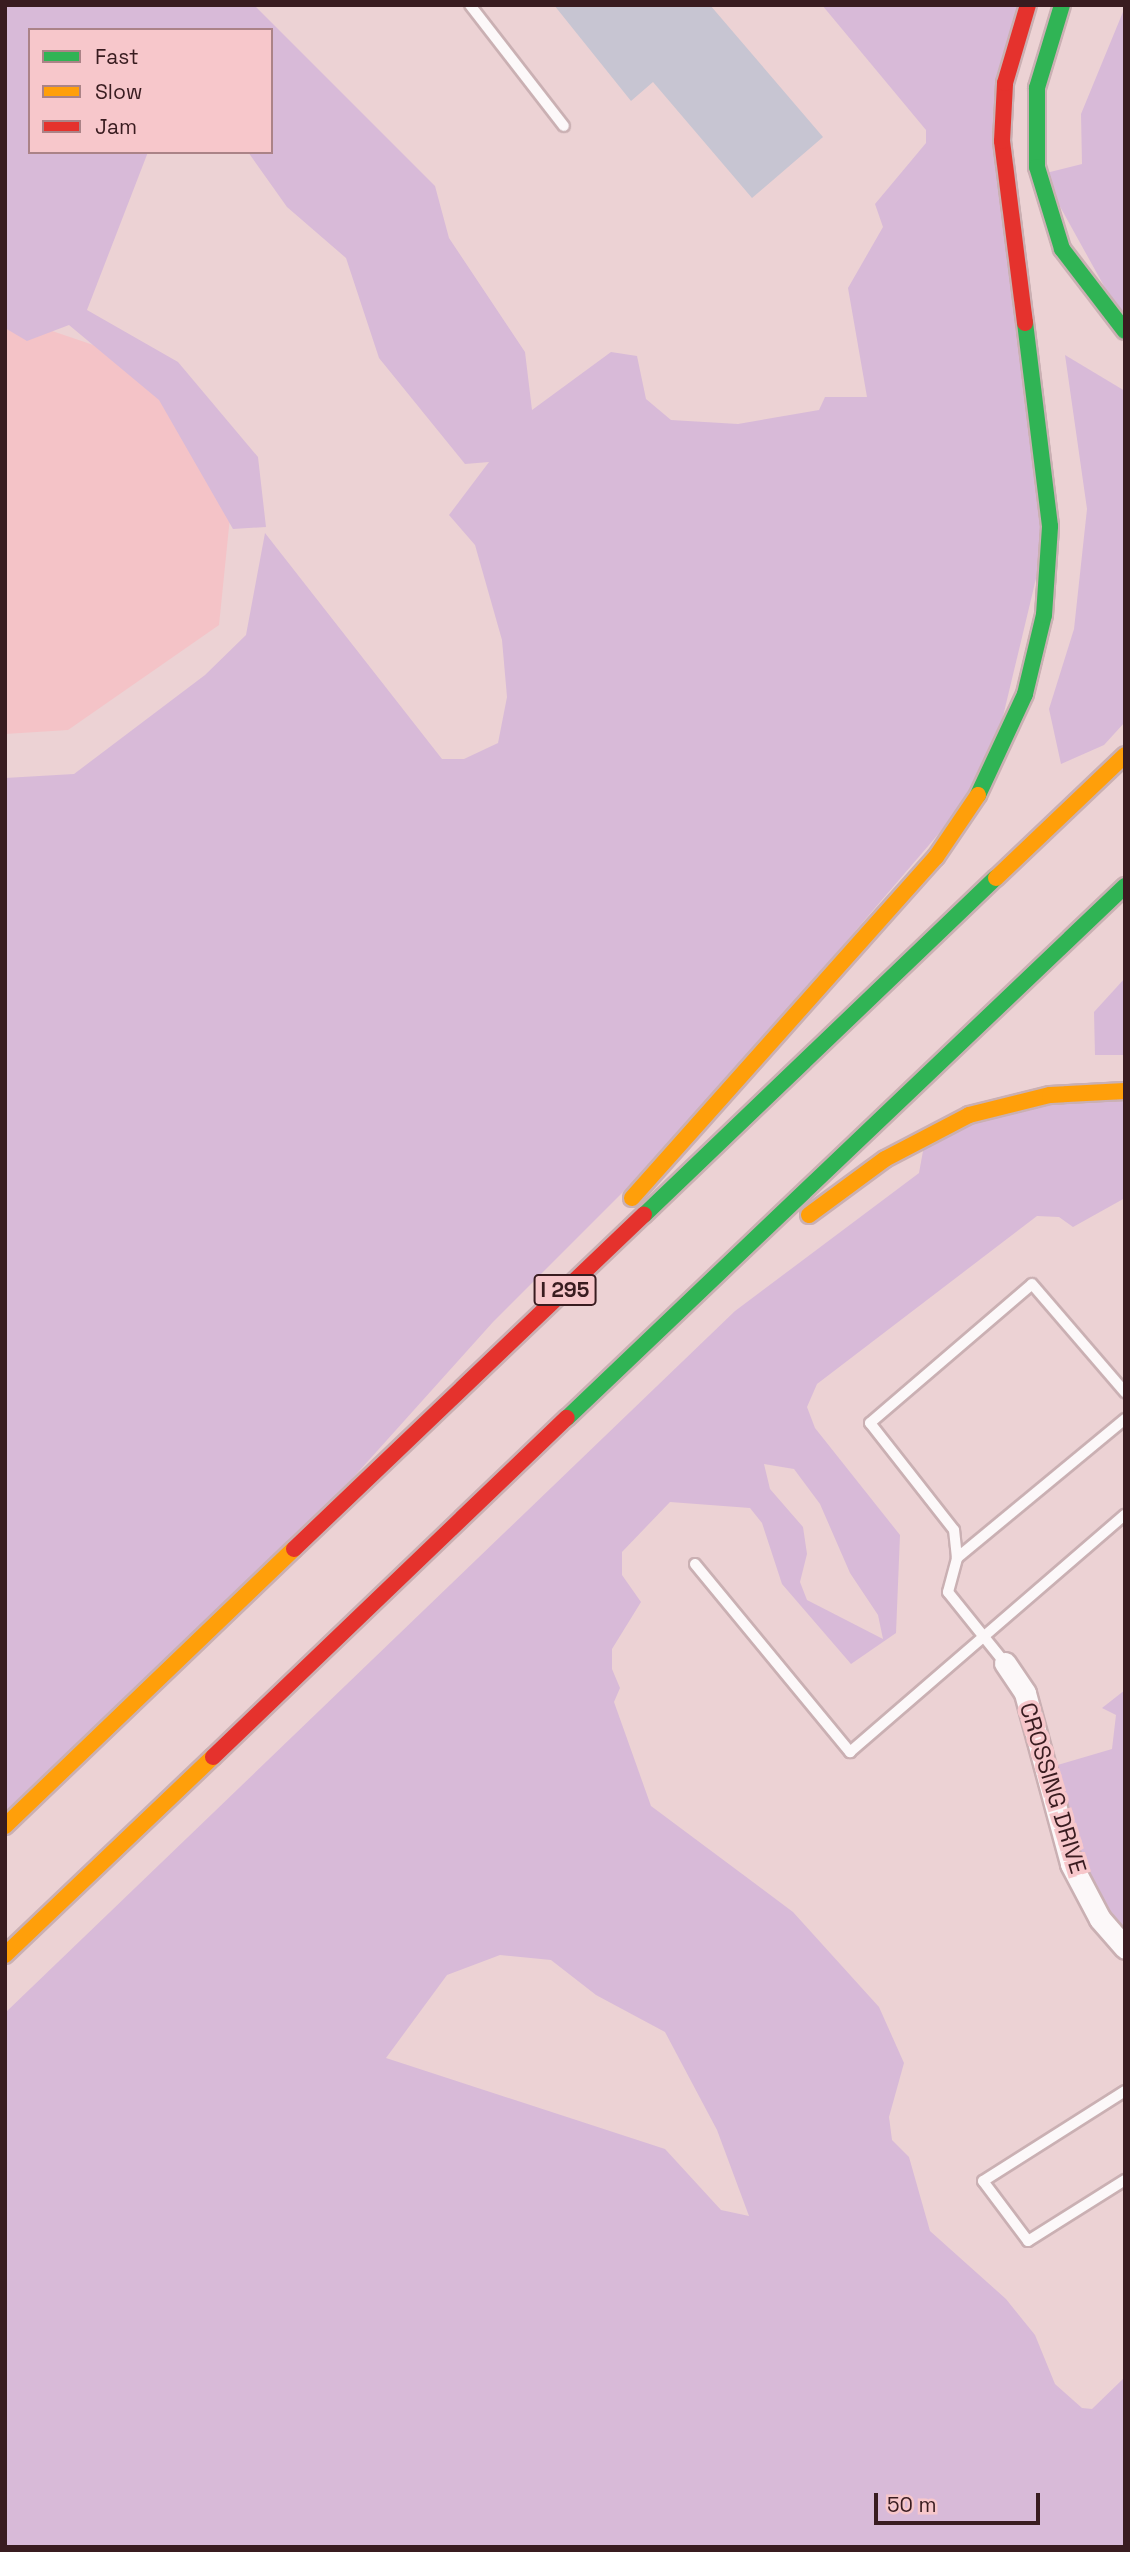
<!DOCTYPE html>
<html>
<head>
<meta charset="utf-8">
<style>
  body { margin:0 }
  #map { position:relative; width:1130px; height:2552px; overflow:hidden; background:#ecd2d4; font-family:"Space Grotesk",sans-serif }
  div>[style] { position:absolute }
  .built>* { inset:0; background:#f4c3c7 }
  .green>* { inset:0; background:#d8bad8 }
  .building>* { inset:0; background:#c7c5d2 }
  .roads { filter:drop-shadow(2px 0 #cab0b3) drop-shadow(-2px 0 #cab0b3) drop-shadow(0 2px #cab0b3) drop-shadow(0 -2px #cab0b3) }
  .lane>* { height:10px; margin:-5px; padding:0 5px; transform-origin:5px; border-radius:5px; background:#fcf8f9 }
  .street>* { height:21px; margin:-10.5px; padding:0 10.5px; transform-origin:10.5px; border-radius:10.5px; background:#fcf8f9 }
  .fast>* { height:16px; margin:-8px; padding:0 8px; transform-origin:8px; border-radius:8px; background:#30b455 }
  .slow>* { height:16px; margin:-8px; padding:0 8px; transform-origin:8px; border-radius:8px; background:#ff9f0a }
  .jam>* { height:16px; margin:-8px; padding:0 8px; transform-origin:8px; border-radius:8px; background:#e5322d }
  span { translate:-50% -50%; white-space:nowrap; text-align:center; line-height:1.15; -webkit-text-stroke:7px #f7c7cb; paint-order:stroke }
  .shield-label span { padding:2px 5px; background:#f7c7cb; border:2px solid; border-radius:5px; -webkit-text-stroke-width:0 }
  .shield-label { font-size:21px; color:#391c20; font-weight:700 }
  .street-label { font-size:23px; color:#391c20 }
  .frame { position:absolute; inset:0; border:7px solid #391c20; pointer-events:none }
  .legend { position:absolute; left:28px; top:28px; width:245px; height:126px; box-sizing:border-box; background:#f7c7cb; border:2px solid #ab8387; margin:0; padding:9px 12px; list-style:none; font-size:21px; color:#391c20 }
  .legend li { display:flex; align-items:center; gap:14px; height:35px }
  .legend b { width:35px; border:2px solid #ab8387 }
  .scale { position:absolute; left:874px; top:2493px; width:166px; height:32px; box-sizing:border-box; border:4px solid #391c20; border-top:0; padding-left:9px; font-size:21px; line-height:24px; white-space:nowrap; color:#391c20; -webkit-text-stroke:5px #f7c7cb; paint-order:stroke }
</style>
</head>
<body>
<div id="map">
  <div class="built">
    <div style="clip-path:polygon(5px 315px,114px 352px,235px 468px,219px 625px,68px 730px,5px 734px)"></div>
  </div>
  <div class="green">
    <div style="clip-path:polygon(5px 5px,254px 5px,435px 186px,449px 238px,525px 352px,532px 410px,611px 352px,637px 356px,646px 399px,671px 420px,738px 424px,819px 410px,825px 397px,867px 397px,848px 288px,883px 227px,875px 204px,926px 143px,926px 130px,822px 5px,1024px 5px,1004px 64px,1050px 520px,989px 775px,683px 1132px,493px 1322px,325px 1509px,5px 1820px,5px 778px,74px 774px,205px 675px,246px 635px,265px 533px,442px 759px,464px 759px,498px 743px,507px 697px,502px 640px,475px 545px,449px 515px,489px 462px,465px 464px,379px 358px,346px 258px,287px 207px,248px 152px,271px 152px,271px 30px,30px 30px,30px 152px,148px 152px,87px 310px,178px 362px,258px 457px,266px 527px,233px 529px,159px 400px,69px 325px,27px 341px,5px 328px)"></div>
    <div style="clip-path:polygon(1125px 7px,1125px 324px,1042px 174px,1082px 164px,1081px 114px)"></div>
    <div style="clip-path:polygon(1065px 355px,1125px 391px,1125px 722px,1104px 745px,1061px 764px,1049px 709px,1074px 629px,1087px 509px)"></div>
    <div style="clip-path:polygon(1125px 978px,1125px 1055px,1095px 1055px,1094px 1012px)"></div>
    <div style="clip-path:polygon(evenodd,1125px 1085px,1125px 1198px,1073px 1227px,1059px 1217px,1037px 1216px,817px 1384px,807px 1407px,815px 1428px,900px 1535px,896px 1633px,851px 1664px,782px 1584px,762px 1523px,750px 1508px,670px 1502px,622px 1552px,622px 1575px,641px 1602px,612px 1649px,612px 1669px,620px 1688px,614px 1702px,651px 1806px,793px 1912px,879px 2007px,904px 2063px,889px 2117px,892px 2140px,909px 2157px,930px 2231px,1006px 2299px,1035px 2335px,1055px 2384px,1082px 2408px,1092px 2409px,1125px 2377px,1125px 2547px,5px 2547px,5px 2013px,735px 1311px,919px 1173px,927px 1129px,1125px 1085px,764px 1464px,794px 1469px,820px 1504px,850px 1573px,878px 1615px,883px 1639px,807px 1600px,800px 1582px,807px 1554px,803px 1527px,770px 1489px,764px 1464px,1125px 1085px,500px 1955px,551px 1960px,596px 1995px,665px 2032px,717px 2130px,749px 2216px,721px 2210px,665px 2149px,386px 2058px,447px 1975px,500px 1955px)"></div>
    <div style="clip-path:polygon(1125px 1690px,1125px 1963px,1080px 1891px,1044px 1769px,1112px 1749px,1116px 1715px,1102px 1708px)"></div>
  </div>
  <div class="building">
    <div style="clip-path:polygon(554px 5px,710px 5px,823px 137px,752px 198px,653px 82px,631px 101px)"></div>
  </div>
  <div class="roads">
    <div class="lane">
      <div style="left:470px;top:5px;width:153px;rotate:52.2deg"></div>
      <div style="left:957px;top:1558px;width:218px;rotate:-39.6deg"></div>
      <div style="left:695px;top:1564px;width:244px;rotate:50.5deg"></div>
      <div style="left:850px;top:1752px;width:363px;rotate:-40.8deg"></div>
      <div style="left:1005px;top:1663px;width:91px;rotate:-128.8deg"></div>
      <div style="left:948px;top:1592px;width:35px;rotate:-75deg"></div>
      <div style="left:957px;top:1558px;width:28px;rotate:-96deg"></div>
      <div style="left:954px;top:1530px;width:136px;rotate:-128.1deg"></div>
      <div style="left:870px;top:1423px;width:213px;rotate:-40.6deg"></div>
      <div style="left:1032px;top:1284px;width:143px;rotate:49.3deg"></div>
      <div style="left:1125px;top:2091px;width:168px;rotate:147.6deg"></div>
      <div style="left:983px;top:2181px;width:75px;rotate:53.1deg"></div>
      <div style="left:1028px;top:2241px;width:115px;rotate:-32.2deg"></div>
    </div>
    <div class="street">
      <div style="left:1005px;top:1663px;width:36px;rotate:56deg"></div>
      <div style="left:1025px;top:1693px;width:177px;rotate:74.9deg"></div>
      <div style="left:1071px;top:1864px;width:62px;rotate:62.2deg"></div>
      <div style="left:1100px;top:1919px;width:38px;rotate:49deg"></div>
    </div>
    <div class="fast">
      <div style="left:1062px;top:5px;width:87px;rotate:106.8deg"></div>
      <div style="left:1037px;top:88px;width:79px;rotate:90deg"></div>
      <div style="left:1037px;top:167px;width:86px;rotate:73deg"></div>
      <div style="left:1062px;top:249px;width:103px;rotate:52.5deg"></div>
      <div style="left:978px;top:795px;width:111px;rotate:-65deg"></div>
      <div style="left:1025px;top:694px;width:81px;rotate:-76.5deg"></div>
      <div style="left:1044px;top:615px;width:89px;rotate:-86.1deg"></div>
      <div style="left:1050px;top:526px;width:205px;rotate:-97deg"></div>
      <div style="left:644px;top:1215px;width:487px;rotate:-43.8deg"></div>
      <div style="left:567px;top:1418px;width:771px;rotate:-43.63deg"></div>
    </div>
    <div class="slow">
      <div style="left:996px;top:878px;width:178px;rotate:-43.6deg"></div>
      <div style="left:632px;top:1198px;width:457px;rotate:-48.3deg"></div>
      <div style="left:936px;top:857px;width:75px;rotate:-55.9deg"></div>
      <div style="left:809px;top:1215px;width:94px;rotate:-36.4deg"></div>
      <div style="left:885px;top:1159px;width:95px;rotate:-27.6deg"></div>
      <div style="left:969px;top:1115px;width:83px;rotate:-13.9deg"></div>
      <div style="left:1050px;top:1095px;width:75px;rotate:-3.1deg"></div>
      <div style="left:5px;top:1826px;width:400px;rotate:-43.8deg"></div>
      <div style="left:5px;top:1955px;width:287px;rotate:-43.6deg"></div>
    </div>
    <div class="jam">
      <div style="left:1025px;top:323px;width:183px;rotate:-97.2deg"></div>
      <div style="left:1002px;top:141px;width:58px;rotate:-87deg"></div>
      <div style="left:1005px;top:83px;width:81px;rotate:-73.6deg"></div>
      <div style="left:294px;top:1549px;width:484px;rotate:-43.7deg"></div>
      <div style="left:213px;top:1757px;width:490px;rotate:-43.8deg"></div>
    </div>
  </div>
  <div class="shield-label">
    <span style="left:565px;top:1290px">I 295</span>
  </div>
  <div class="street-label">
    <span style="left:1053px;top:1788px;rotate:73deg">CROSSING DRIVE</span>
  </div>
  <div class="frame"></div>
  <ul class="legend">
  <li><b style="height:9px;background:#30b455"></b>Fast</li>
  <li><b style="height:9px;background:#ff9f0a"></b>Slow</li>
  <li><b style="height:9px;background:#e5322d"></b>Jam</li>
  </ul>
  <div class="scale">50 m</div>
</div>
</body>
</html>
